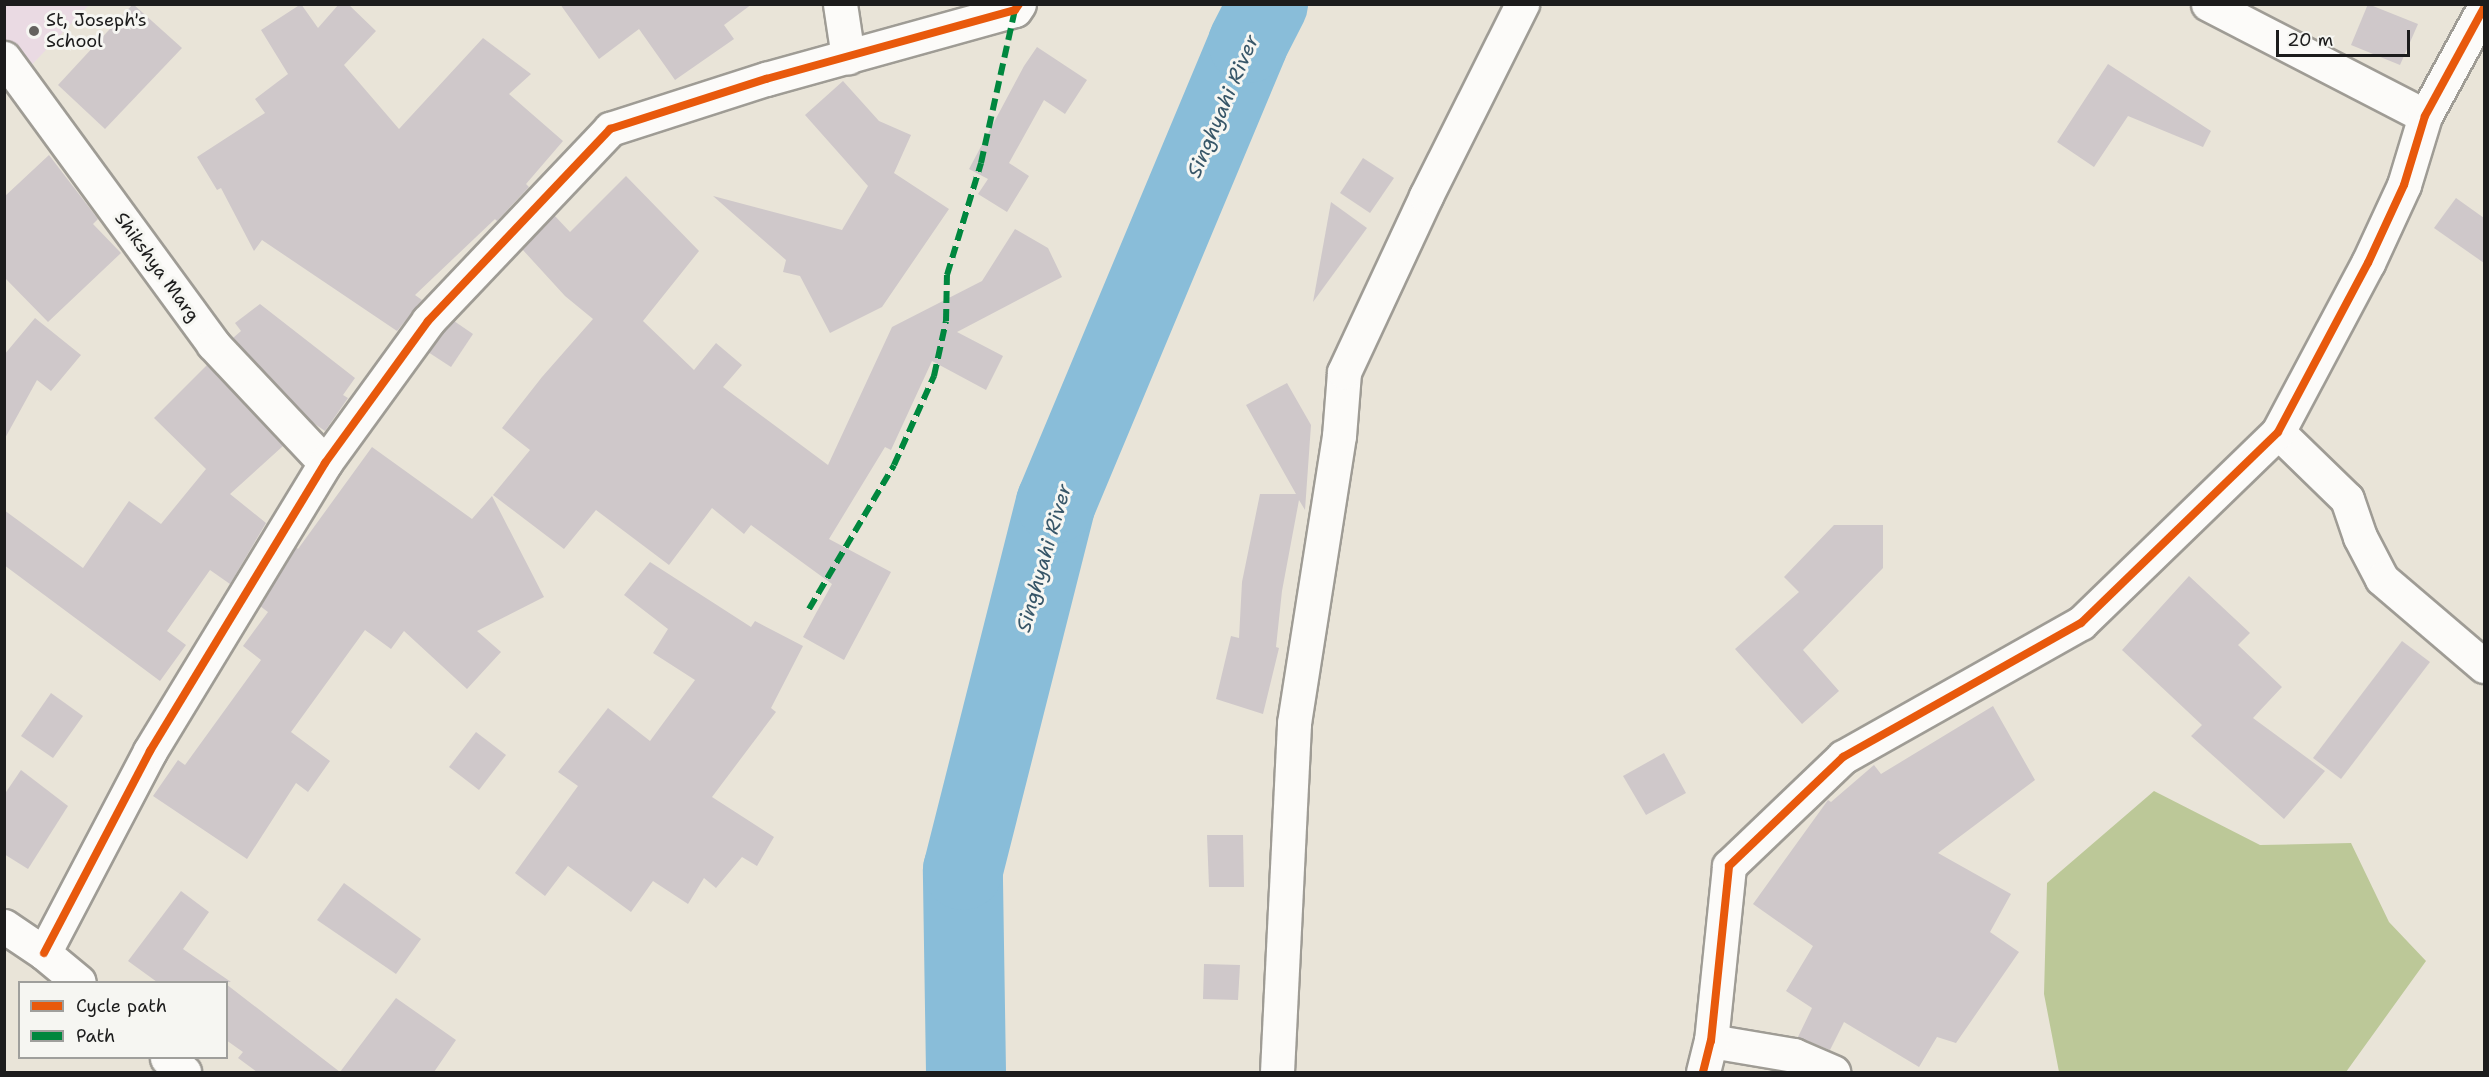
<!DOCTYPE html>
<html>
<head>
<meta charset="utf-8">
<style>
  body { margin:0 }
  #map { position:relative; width:2489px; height:1077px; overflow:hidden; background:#e9e4d8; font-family:"Shantell Sans",sans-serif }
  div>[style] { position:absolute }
  .built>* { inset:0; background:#eadae3 }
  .forest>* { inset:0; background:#bcc898 }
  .river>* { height:80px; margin:-40px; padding:0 40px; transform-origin:40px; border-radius:40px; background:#89bdd9 }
  .building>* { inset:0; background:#cfc8ca }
  .roads { filter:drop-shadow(2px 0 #9f9c95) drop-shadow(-2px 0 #9f9c95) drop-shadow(0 2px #9f9c95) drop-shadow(0 -2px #9f9c95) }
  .minor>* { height:33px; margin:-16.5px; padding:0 16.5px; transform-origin:16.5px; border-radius:16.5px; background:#fcfbf9 }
  .quiet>* { height:6px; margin-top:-3px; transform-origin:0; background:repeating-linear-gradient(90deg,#00873e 0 12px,transparent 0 18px) }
  .cycleway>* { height:8px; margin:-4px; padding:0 4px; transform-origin:4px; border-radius:4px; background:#e8590c }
  .dots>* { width:16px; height:16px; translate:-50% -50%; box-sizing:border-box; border:3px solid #f6f6f2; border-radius:50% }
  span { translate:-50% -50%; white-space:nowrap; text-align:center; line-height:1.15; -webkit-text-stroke:6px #f6f6f2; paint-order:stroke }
  .poi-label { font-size:18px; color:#1c1c1c }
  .left { translate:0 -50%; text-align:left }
  .street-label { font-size:18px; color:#1c1c1c }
  .water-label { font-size:20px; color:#375668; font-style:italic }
  .frame { position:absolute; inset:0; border:6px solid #1c1c1c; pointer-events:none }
  .legend { position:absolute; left:18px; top:981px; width:210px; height:78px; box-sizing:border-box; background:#f6f6f2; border:2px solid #9f9f9c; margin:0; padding:8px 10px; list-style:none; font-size:18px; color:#1c1c1c }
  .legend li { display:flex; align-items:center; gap:12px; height:30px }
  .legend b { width:30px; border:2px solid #9f9f9c }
  .scale { position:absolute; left:2276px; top:30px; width:134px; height:27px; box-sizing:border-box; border:3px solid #1c1c1c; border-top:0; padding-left:8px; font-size:18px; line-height:21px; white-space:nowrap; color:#1c1c1c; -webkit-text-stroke:4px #f6f6f2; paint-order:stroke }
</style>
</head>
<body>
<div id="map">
  <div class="built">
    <div style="clip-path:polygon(5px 5px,89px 5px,20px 77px,5px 58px)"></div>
  </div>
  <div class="forest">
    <div style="clip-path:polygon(2154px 791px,2260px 845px,2351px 843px,2389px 922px,2426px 961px,2346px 1072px,2059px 1072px,2044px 994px,2047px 883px)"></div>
  </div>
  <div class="river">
    <div style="left:966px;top:1072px;width:202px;rotate:-90.9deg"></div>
    <div style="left:963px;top:870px;width:379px;rotate:-75.8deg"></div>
    <div style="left:1056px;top:503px;width:498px;rotate:-67.3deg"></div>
    <div style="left:1248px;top:43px;width:44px;rotate:-62.9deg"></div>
  </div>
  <div class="building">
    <div style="clip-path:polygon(133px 4px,182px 48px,105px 129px,58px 85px)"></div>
    <div style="clip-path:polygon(301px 4px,318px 28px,339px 4px,348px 4px,376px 31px,344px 65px,399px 129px,483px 38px,531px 74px,509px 94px,563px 141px,526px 184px,529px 187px,497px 221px,495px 219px,415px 295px,422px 300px,397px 331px,262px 240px,254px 251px,221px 188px,217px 190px,197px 157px,265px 113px,255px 99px,288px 74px,261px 30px)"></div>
    <div style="clip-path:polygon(560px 4px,752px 4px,724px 25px,734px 39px,675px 80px,639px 29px,599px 59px)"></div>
    <div style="clip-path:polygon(2368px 4px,2418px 24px,2400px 65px,2351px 45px)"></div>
    <div style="clip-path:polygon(1037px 47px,1087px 80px,1065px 114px,1044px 100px,1009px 163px,1029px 176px,1007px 212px,978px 194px,988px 179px,969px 169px,1024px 66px)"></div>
    <div style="clip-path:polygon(2108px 64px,2211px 131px,2203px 147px,2128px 116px,2094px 167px,2057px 142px)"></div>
    <div style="clip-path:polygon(843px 81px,879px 121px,911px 135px,894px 173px,949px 209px,882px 307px,830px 333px,800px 276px,783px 272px,786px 260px,713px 196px,842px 230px,868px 186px,805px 115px)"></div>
    <div style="clip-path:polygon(49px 155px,98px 219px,93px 224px,121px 253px,48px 322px,4px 277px,4px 197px)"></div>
    <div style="clip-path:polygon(1363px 158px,1394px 178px,1370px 213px,1340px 193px)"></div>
    <div style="clip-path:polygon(626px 176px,699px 251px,643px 321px,694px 370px,716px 343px,742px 365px,723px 387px,828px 465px,892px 327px,982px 281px,1015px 229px,1048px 248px,1062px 277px,957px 332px,1003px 356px,986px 390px,932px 361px,891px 450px,885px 447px,829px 539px,891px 572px,844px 660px,803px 637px,832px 584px,751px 525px,744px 534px,712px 508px,669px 565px,596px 510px,564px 549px,493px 495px,530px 450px,502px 428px,542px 377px,593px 319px,565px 296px,522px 249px,554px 215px,570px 232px)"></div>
    <div style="clip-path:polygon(2456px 198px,2484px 218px,2484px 263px,2434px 228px)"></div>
    <div style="clip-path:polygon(1331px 202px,1367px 228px,1313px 302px)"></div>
    <div style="clip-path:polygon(260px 304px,355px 378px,343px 395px,348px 398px,325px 431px,312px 422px,233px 338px,241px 331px,235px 323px)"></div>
    <div style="clip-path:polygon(35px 318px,81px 355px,51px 391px,37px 380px,4px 440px,4px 355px)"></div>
    <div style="clip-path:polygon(454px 321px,473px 334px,451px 367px,428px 352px)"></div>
    <div style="clip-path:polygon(207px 365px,283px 446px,230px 494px,266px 523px,230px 584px,210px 570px,167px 631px,186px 645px,160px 681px,4px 565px,4px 510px,83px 568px,129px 501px,161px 524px,206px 469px,154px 418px)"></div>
    <div style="clip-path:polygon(1287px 383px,1311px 425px,1305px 510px,1299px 500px,1282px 591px,1276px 647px,1279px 648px,1263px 714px,1216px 699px,1231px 636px,1239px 638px,1242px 582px,1260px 494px,1296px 494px,1246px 405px)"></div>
    <div style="clip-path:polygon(372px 447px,472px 519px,492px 496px,544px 597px,477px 631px,501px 652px,467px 689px,404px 631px,391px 649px,365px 630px,291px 732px,330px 761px,308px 792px,296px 783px,247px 859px,153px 796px,178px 760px,185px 765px,261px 660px,243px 646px,268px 612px,260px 606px,296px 547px,298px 549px)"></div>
    <div style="clip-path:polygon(1834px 525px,1883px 525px,1883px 568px,1803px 650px,1839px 691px,1802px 724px,1735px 649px,1799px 592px,1784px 577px)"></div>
    <div style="clip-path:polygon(650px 562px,751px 627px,755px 621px,803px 646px,771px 708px,776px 712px,712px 797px,774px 837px,757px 866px,742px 857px,716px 888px,704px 878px,688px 904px,653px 881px,631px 912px,568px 866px,545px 896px,515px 873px,578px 786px,558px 772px,608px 708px,650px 741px,695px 680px,653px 653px,668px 629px,624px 595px)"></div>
    <div style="clip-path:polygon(2189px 576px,2250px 633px,2238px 645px,2282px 687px,2253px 718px,2325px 771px,2284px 819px,2191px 736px,2202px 725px,2122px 650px)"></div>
    <div style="clip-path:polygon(2402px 641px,2430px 662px,2341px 779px,2313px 758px)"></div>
    <div style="clip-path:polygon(51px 693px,83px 716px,53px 758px,21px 736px)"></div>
    <div style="clip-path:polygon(1993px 706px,2035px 780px,1938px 853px,2011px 894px,1990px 932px,2019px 952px,1956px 1043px,1937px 1037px,1919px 1067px,1844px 1022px,1830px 1050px,1798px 1037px,1812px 1008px,1786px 991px,1813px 946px,1753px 904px,1828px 800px,1831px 802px,1874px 765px,1881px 774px)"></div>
    <div style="clip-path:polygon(476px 732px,506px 755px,479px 790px,449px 767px)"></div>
    <div style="clip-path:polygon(1664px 753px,1686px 793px,1646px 815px,1623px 776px)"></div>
    <div style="clip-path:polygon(21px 770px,68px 806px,28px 869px,4px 854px,4px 795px)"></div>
    <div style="clip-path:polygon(1207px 835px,1243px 835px,1244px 887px,1209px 887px)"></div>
    <div style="clip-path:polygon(344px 883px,421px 939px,396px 974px,317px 920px)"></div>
    <div style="clip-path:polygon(181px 891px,209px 912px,183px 949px,231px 982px,157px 982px,128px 961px)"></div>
    <div style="clip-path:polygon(1204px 964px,1240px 965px,1238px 1000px,1203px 999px)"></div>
    <div style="clip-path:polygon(226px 984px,340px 1072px,396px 998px,456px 1040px,434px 1072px,257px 1072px,238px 1058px,243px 1052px,226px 1040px)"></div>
  </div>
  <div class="roads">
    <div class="minor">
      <div style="left:840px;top:4px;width:54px;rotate:81.4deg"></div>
      <div style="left:2208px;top:4px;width:244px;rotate:27.3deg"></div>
      <div style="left:4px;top:58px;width:354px;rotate:53.8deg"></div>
      <div style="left:213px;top:344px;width:163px;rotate:46.7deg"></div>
      <div style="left:2278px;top:432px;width:96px;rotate:44.2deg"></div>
      <div style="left:2347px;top:499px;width:40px;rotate:71.1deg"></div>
      <div style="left:2360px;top:537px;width:47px;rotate:62.4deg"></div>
      <div style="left:2382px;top:579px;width:134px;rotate:40.5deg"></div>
      <div style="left:4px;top:926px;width:48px;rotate:34deg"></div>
      <div style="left:44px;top:953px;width:45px;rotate:39.6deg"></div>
      <div style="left:44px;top:953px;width:228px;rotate:-62.3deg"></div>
      <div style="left:150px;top:751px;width:337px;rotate:-58.7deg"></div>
      <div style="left:325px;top:463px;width:175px;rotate:-54deg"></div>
      <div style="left:428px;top:321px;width:265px;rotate:-46.5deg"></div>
      <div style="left:610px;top:129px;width:164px;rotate:-17.8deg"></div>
      <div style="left:766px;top:79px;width:258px;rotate:-15.5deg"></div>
      <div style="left:1015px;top:10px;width:7px;rotate:-56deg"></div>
      <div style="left:1711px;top:1041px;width:84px;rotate:9.6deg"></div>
      <div style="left:1794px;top:1055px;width:43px;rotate:23.6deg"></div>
      <div style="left:167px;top:1058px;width:22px;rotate:39deg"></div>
      <div style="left:1277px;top:1072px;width:349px;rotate:-87.2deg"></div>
      <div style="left:1294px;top:723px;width:291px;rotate:-81.1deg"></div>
      <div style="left:1339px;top:436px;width:64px;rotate:-85.5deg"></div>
      <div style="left:1344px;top:372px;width:194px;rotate:-65deg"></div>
      <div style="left:1426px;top:196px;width:215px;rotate:-63.4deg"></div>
      <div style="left:1703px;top:1072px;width:32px;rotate:-76deg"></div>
      <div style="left:1711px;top:1041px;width:176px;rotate:-84.1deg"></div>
      <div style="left:1729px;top:866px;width:158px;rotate:-43.7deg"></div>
      <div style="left:1843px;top:757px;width:273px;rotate:-29.4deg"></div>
      <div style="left:2081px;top:623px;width:274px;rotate:-44.1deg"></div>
      <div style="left:2278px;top:432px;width:191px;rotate:-62deg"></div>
      <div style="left:2368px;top:263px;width:86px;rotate:-65.2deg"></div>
      <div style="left:2404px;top:185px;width:72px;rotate:-73.1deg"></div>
      <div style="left:2425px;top:116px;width:123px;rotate:-61.4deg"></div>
    </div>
  </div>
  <div class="quiet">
    <div style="left:809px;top:609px;width:167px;rotate:-59.4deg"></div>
    <div style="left:894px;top:465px;width:98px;rotate:-65.8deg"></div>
    <div style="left:934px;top:376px;width:56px;rotate:-77.7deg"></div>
    <div style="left:946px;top:321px;width:46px;rotate:-88.8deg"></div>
    <div style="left:947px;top:275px;width:117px;rotate:-73.1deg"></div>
    <div style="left:981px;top:163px;width:157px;rotate:-77.5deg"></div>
  </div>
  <div class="cycleway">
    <div style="left:44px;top:953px;width:228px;rotate:-62.3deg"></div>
    <div style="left:150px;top:751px;width:337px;rotate:-58.7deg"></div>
    <div style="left:325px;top:463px;width:175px;rotate:-54deg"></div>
    <div style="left:428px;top:321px;width:265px;rotate:-46.5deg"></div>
    <div style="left:610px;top:129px;width:164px;rotate:-17.8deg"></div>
    <div style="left:766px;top:79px;width:258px;rotate:-15.5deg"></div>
    <div style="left:1015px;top:10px;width:7px;rotate:-56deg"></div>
    <div style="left:1703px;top:1072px;width:32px;rotate:-76deg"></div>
    <div style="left:1711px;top:1041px;width:176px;rotate:-84.1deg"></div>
    <div style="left:1729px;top:866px;width:158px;rotate:-43.7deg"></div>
    <div style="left:1843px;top:757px;width:273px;rotate:-29.4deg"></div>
    <div style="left:2081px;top:623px;width:274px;rotate:-44.1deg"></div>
    <div style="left:2278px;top:432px;width:191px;rotate:-62deg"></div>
    <div style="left:2368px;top:263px;width:86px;rotate:-65.2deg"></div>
    <div style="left:2404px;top:185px;width:72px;rotate:-73.1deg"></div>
    <div style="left:2425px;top:116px;width:123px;rotate:-61.4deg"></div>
  </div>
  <div class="dots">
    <div style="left:34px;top:31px;background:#64625e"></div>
  </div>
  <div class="poi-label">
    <span class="left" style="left:46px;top:31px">St, Joseph's<br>School</span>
  </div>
  <div class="street-label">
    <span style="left:157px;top:267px;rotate:54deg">Shikshya Marg</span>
  </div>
  <div class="water-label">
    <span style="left:1223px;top:106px;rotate:-67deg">Singhyahi River</span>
    <span style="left:1044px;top:558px;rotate:-74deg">Singhyahi River</span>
  </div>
  <div class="frame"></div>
  <ul class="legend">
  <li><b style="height:8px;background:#e8590c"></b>Cycle path</li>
  <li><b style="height:8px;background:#00873e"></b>Path</li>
  </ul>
  <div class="scale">20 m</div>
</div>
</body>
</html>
